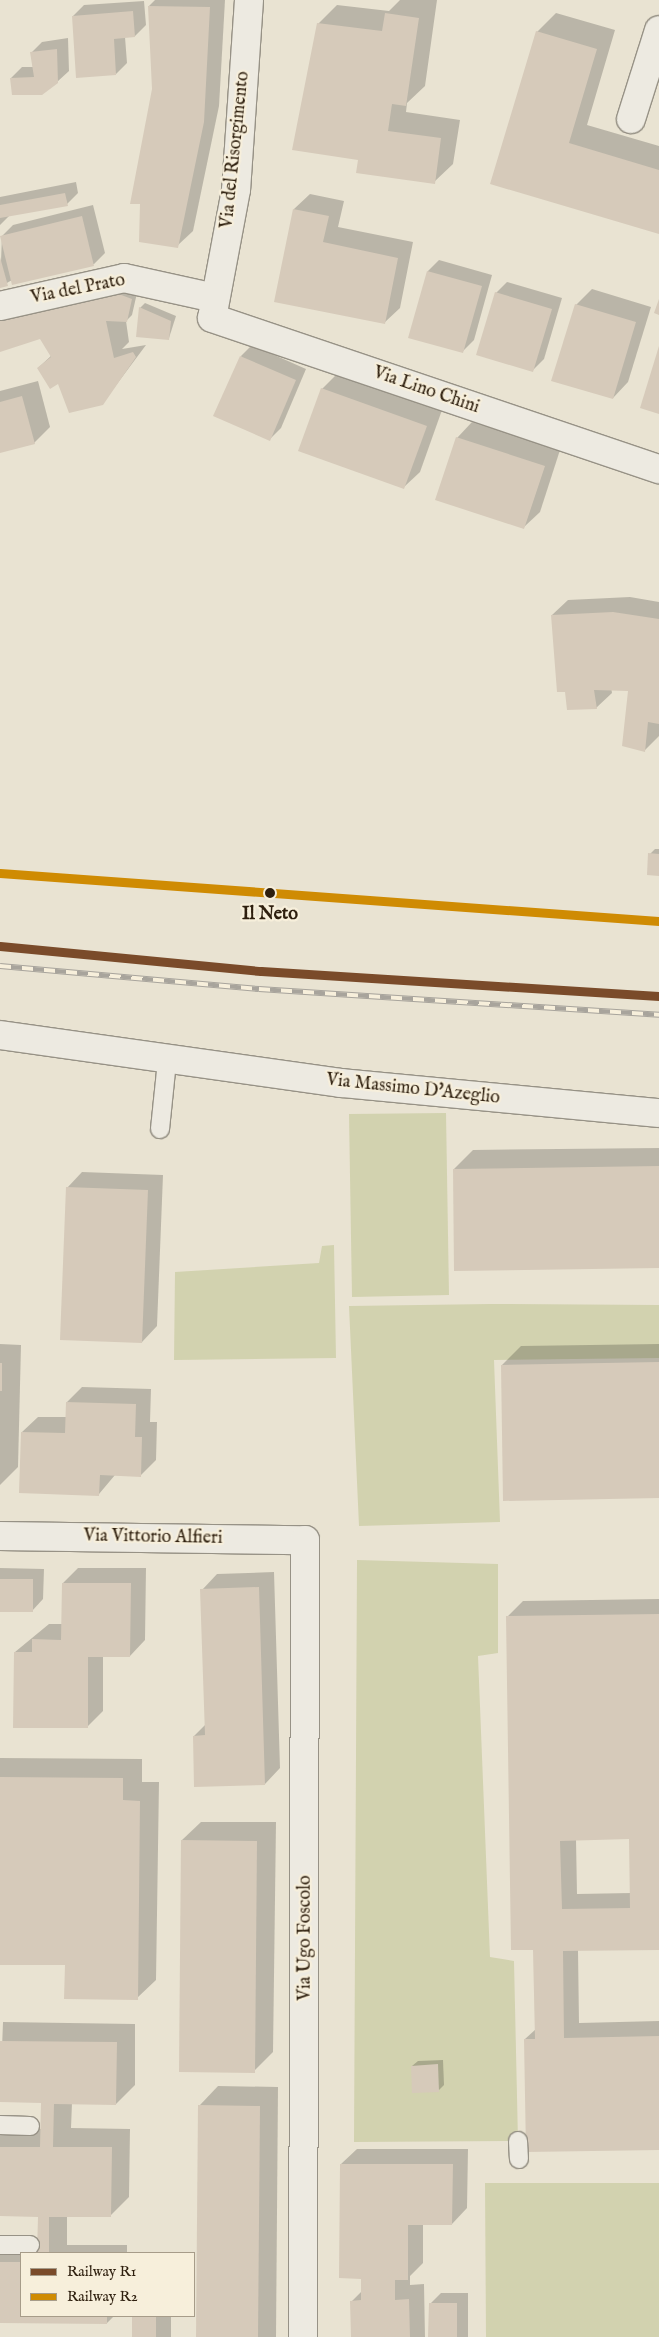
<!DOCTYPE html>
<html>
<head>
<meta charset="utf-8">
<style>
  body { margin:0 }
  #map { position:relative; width:659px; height:2337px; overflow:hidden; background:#e9e3d2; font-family:"IM FELL English",serif }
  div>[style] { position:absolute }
  .green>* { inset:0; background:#d2d2af }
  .shadow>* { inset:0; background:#0003 }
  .building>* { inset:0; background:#d6caba }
  .roads { filter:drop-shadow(1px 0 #979286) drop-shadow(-1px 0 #979286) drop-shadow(0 1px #979286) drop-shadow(0 -1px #979286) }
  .service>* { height:18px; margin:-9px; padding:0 9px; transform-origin:9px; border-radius:9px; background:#edeae1 }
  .minor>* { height:28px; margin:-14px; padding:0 14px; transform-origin:14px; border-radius:14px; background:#edeae1 }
  .rail>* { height:5.5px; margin-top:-2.75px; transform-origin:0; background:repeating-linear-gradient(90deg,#f7efdb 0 11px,#a8a49c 0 22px); box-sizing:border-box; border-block:1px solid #a8a49c }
  .rail-1>* { height:9px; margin:-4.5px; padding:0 4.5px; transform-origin:4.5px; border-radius:4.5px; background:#7a4b2a }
  .rail-2>* { height:9px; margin:-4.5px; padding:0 4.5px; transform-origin:4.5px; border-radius:4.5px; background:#cf8b03 }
  .dots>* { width:14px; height:14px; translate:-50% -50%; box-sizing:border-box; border:2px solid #f7efdb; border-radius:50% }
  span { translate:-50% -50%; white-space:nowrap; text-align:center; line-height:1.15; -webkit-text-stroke:4.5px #f7efdb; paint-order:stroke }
  .street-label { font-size:18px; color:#2e1f0e }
  .stop-label { font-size:18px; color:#2e1f0e; font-weight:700 }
  .legend { position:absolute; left:20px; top:2252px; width:175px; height:65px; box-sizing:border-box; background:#f7efdb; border:1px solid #a79c89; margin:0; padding:6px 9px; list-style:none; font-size:15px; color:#2e1f0e }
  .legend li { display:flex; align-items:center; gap:10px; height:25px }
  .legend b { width:25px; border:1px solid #a79c89 }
</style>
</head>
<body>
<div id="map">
  <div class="green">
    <div style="clip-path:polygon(446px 1113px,449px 1295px,352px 1297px,349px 1114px)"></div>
    <div style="clip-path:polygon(334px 1245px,336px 1358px,174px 1360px,175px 1272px,319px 1263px,322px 1246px)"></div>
    <div style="clip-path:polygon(490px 1304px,659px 1305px,659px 1358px,494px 1360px,500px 1522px,359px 1526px,349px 1306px)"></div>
    <div style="clip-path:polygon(357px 1560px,498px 1564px,498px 1653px,478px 1656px,490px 1957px,514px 1961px,518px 2141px,354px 2142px)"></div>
    <div style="clip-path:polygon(485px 2183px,659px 2183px,659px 2337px,486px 2337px)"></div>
  </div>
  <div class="shadow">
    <div style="clip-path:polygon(155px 0,225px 0,219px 106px,193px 231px,177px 246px,153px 89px,149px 6px)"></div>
    <div style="clip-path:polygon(400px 0,437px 0,425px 86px,407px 103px,406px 112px,460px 120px,453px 164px,434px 182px,359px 159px,318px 24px,337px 5px,389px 11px)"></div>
    <div style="clip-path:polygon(144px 1px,146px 25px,135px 36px,125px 37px,127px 63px,116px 74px,73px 16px,84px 5px)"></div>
    <div style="clip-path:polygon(556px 13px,615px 30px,587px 125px,659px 146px,659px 233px,491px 183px,537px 32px)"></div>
    <div style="clip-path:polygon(68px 38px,69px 71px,57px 82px,11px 78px,22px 67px,33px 67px,31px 53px,42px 42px)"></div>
    <div style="clip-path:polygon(76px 182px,78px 193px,67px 204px,10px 215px,0 225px,0 197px)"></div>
    <div style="clip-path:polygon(310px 194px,344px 201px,338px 227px,413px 242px,400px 308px,384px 323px,276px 301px,294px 209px)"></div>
    <div style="clip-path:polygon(93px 205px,105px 253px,94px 264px,12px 280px,0 287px,2px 236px,13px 225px)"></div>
    <div style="clip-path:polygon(439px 260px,492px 275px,474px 340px,463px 351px,410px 337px,428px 271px)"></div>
    <div style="clip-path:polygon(117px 269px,137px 293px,132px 315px,126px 321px,129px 342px,122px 349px,146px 345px,102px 404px,38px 368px,52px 355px,41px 337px,0 346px)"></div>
    <div style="clip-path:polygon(507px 282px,562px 298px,544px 359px,533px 370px,496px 293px)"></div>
    <div style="clip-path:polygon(592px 289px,651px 307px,628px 382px,613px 398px,576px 305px)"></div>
    <div style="clip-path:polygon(145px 303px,176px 316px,169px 338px,140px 308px)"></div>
    <div style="clip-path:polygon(252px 345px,306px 369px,281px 428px,270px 439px,241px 356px)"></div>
    <div style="clip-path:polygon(338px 373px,442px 410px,420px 472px,404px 487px,322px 389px)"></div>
    <div style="clip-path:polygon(38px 381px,50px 427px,34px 443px,0 452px,0 391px)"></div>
    <div style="clip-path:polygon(472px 422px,560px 450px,540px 512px,524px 527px,457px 438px)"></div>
    <div style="clip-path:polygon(630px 597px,659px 602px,659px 736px,645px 750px,629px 690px,611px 687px,612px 693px,596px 708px,552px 615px,568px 600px)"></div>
    <div style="clip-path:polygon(655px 849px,659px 849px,659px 874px,650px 854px)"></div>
    <div style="clip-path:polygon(659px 1148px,659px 1267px,454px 1169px,473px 1150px)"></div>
    <div style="clip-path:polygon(82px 1172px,163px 1175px,157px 1326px,142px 1342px,67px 1188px)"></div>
    <div style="clip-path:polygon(0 1344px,21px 1345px,18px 1467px,0 1485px)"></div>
    <div style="clip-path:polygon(659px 1344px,659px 1497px,502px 1365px,521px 1346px)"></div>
    <div style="clip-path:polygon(82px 1387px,151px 1389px,150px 1422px,157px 1422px,156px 1460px,140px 1476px,115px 1475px,99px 1494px,22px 1432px,38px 1417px,66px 1417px,67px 1402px)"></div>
    <div style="clip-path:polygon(0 1568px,44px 1569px,43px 1599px,32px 1611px,0 1611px)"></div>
    <div style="clip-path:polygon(78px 1568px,146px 1568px,145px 1640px,130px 1656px,103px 1656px,103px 1711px,87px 1727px,15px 1652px,49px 1624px,63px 1624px,63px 1583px)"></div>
    <div style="clip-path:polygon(274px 1572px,280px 1768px,265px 1784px,194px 1736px,206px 1724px,202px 1590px,217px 1574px)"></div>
    <div style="clip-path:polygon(evenodd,659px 1599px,659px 1948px,578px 1950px,579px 2023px,659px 2021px,659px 2148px,525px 2039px,536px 2029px,535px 1949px,507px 1617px,523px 1601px,659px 1599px,630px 1838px,631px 1893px,577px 1894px,576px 1839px,630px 1838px)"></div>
    <div style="clip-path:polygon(0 1758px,142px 1759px,142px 1782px,159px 1782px,156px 1980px,137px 1998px,66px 1964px,0 1964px)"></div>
    <div style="clip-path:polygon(201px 1822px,276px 1822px,273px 2052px,254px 2071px,182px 1840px)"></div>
    <div style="clip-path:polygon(3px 2022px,135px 2024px,135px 2085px,116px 2104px,72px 2103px,71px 2128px,130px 2129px,129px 2197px,110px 2216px,67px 2216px,67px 2245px,127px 2245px,127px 2253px,21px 2253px,21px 2316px,114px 2316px,107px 2323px,0 2321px,0 2243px,38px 2244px,39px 2215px,0 2215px,0 2128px,42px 2129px,42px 2102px,0 2101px)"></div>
    <div style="clip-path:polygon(443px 2060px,444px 2085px,439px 2090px,412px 2066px,418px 2061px)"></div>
    <div style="clip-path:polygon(218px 2086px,278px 2087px,276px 2337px,198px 2337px,200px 2105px)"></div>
    <div style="clip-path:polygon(357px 2149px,468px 2149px,467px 2208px,452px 2224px,423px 2224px,423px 2263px,410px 2276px,410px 2285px,424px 2284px,425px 2337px,353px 2337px,352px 2301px,363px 2290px,363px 2277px,341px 2164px)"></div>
    <div style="clip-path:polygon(441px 2293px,468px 2293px,468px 2337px,430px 2337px,430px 2304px)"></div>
    <div style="clip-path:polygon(134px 2316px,171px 2316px,171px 2337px,133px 2337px)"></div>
  </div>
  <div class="building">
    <div style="clip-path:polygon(148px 6px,210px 7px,204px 122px,178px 248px,139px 242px,140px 204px,130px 204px,152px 89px)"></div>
    <div style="clip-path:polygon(133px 11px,135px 37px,114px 39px,116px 75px,76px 78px,72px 16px)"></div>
    <div style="clip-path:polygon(385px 13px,419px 18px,406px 106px,392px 104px,388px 131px,441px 138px,435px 184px,356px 173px,358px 160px,292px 150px,317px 23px,382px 31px)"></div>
    <div style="clip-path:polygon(536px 31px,597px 49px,569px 143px,659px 170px,659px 234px,490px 184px)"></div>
    <div style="clip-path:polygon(57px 49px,58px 83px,42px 95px,12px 95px,10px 78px,34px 77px,30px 52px)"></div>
    <div style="clip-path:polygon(65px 193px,68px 206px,0 218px,0 205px)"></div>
    <div style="clip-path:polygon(293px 209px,329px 216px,323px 242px,398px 258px,385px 324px,274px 302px)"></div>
    <div style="clip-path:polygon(82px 216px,94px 266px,12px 285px,0 236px)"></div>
    <div style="clip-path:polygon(0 257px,8px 286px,0 288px)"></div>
    <div style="clip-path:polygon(427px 271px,482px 286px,463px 353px,408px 338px)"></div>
    <div style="clip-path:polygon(495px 292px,552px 309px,533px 372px,476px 355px)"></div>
    <div style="clip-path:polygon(116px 293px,132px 299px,127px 322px,106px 321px,114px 358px,133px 352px,136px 357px,103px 405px,69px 413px,58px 384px,50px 389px,37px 368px,51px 357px,40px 339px,0 352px,0 308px)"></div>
    <div style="clip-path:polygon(659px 299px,659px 315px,654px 313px)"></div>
    <div style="clip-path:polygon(575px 304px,636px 322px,613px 399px,551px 381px)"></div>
    <div style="clip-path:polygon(139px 307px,171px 321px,169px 340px,136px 337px)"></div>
    <div style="clip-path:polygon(659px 346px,659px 414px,640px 408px)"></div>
    <div style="clip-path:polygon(240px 356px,296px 380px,270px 441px,213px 416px)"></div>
    <div style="clip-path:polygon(321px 388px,427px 426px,404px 489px,298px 451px)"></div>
    <div style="clip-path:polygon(22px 396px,35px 444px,0 453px,0 402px)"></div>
    <div style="clip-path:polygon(456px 437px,545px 466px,524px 529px,435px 500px)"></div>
    <div style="clip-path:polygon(613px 612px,659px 619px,659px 724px,648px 722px,645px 752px,622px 746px,628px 691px,594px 690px,597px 709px,567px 710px,565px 692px,557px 692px,551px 615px)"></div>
    <div style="clip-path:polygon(648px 853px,659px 854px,659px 876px,647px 875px)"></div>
    <div style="clip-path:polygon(659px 1166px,659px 1268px,454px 1271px,453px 1169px)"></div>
    <div style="clip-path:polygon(66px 1187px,148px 1190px,142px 1343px,60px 1340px)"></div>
    <div style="clip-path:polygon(659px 1362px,659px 1498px,503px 1501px,501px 1365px)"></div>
    <div style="clip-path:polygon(0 1363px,2px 1363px,2px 1391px,0 1391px)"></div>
    <div style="clip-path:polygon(66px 1402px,136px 1404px,135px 1437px,142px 1437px,141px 1477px,100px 1475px,99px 1496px,19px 1493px,21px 1432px,65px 1433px)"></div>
    <div style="clip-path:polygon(0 1579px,33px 1579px,33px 1612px,0 1612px)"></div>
    <div style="clip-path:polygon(62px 1583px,131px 1583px,130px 1657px,88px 1657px,88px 1728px,13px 1728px,14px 1652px,32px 1652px,32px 1639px,61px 1640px)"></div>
    <div style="clip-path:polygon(259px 1587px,265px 1785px,194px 1787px,193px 1736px,205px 1735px,200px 1589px)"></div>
    <div style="clip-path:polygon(evenodd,659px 1614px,659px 1950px,563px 1951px,564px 2038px,659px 2036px,659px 2150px,526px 2152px,524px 2039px,535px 2039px,533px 1950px,511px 1950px,506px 1616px,659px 1614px,629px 1839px,630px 1908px,562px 1909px,560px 1841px,629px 1839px)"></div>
    <div style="clip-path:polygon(0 1777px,123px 1778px,123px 1800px,140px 1801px,138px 2000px,64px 1999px,65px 1965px,0 1965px)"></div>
    <div style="clip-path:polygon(181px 1840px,257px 1841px,255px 2073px,179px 2072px)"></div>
    <div style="clip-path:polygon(0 2041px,117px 2042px,116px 2105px,54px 2104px,53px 2147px,112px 2147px,111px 2217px,49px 2217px,49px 2253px,37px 2253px,38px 2217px,0 2216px,0 2147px,40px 2147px,41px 2103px,0 2102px)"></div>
    <div style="clip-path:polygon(438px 2064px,439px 2092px,412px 2093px,411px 2066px)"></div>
    <div style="clip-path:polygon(198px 2105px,260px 2106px,258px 2337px,196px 2337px)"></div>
    <div style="clip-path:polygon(340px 2164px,453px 2164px,452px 2225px,408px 2225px,408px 2280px,395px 2280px,395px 2300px,409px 2299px,410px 2337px,351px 2337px,350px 2301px,361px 2300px,361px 2279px,339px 2278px)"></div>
    <div style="clip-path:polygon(0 2262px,21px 2262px,21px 2316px,107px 2316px,107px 2324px,0 2323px)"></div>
    <div style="clip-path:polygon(429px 2303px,457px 2303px,457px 2337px,428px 2337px)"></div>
    <div style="clip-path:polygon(132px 2316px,156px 2316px,156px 2337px,132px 2337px)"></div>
  </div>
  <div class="roads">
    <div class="service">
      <div style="left:160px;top:1129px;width:68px;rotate:-84.1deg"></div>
      <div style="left:0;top:2125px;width:30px;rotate:2deg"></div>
      <div style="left:518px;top:2141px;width:18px;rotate:87deg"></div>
      <div style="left:0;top:2245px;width:30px"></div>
    </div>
    <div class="minor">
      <div style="left:249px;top:0;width:190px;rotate:93.9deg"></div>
      <div style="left:236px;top:190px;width:130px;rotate:100.6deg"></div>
      <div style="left:212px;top:318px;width:472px;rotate:18.7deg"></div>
      <div style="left:631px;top:119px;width:93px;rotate:-72.5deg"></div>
      <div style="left:0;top:306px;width:127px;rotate:-12.7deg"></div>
      <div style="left:124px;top:278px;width:93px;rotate:12.4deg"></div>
      <div style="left:0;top:1035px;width:344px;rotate:8deg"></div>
      <div style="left:341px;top:1083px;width:319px;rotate:5.4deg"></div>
      <div style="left:0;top:1536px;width:305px;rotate:0.8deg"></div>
      <div style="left:305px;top:1540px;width:797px;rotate:90.14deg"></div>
    </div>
  </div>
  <div class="rail">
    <div style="left:0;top:873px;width:661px;rotate:4.17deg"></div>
    <div style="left:0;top:946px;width:262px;rotate:5.5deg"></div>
    <div style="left:261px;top:971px;width:399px;rotate:3.6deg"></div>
    <div style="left:0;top:966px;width:260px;rotate:5.1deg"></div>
    <div style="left:259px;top:989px;width:401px;rotate:3.7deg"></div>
  </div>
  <div class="rail-1">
    <div style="left:0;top:946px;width:262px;rotate:5.5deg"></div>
    <div style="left:261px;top:971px;width:399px;rotate:3.6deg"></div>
  </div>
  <div class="rail-2">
    <div style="left:0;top:873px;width:661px;rotate:4.17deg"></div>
  </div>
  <div class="dots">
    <div style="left:270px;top:893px;background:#2e1f0e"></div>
  </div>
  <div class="street-label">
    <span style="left:236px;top:150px;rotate:-84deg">Via del Risorgimento</span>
    <span style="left:78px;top:290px;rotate:-11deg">Via del Prato</span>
    <span style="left:426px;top:391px;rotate:19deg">Via Lino Chini</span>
    <span style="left:413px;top:1090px;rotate:6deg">Via Massimo D'Azeglio</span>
    <span style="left:153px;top:1538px;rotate:1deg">Via Vittorio Alfieri</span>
    <span style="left:306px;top:1938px;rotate:-90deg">Via Ugo Foscolo</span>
  </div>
  <div class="stop-label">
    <span style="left:270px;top:915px">Il Neto</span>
  </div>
  <ul class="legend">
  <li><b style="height:6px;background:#7a4b2a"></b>Railway R1</li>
  <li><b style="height:6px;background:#cf8b03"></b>Railway R2</li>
  </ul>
</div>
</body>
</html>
